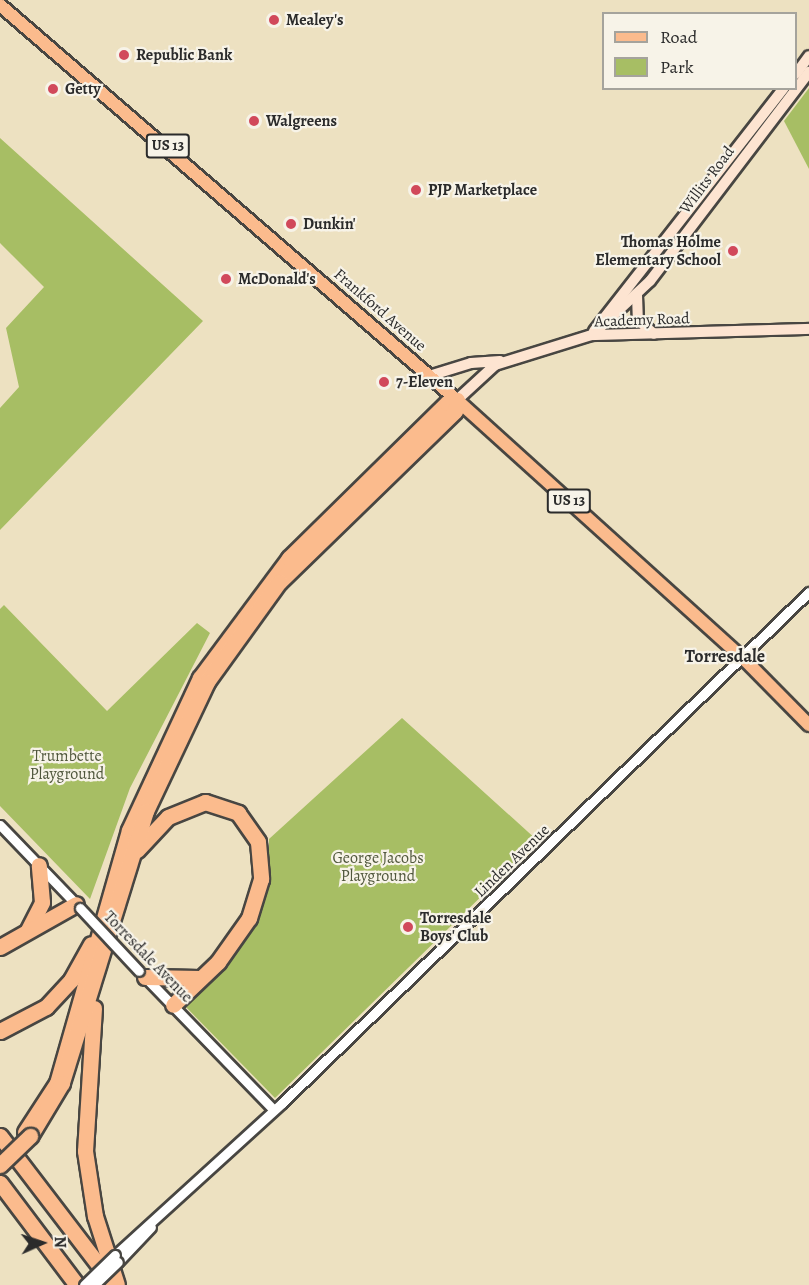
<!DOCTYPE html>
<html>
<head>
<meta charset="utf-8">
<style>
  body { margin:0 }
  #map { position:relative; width:809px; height:1285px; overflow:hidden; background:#ede1c1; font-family:Alegreya,serif }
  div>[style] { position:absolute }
  .green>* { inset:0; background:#a7be64 }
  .roads { filter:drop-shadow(2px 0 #484642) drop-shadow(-2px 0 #484642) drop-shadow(0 2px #484642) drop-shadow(0 -2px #484642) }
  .tertiary>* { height:9px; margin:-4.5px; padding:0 4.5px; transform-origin:4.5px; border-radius:4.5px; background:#fff }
  .secondary>* { height:10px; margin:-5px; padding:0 5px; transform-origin:5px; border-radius:5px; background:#fde4d1 }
  .primary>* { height:12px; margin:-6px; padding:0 6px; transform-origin:6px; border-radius:6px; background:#fbbb8d }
  .motorway>* { height:15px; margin:-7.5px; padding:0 7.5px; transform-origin:7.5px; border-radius:7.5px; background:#fbbb8d }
  .bridges { filter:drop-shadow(2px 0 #484642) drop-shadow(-2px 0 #484642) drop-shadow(0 2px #484642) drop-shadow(0 -2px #484642) }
  .tertiary-bridge>* { height:9px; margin:-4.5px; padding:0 4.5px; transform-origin:4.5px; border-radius:4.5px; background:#fff }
  .motorway-bridge>* { height:15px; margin:-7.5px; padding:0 7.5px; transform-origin:7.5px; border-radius:7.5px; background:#fbbb8d }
  .dots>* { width:16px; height:16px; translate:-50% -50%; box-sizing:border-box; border:3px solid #f7f3e8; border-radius:50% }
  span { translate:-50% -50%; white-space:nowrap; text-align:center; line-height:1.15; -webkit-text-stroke:4.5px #f7f3e8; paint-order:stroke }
  .shield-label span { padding:2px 4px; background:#f7f3e8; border:2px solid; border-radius:4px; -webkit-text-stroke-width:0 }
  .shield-label { font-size:15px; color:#2b2b2b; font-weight:700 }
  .poi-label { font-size:16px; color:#2b2b2b; font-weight:700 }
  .left { translate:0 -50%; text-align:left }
  .right { translate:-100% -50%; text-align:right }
  .street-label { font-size:16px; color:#2b2b2b }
  .park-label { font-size:16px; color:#50573c }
  .neighbourhood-label { font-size:18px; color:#2b2b2b; font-weight:700 }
  .legend { position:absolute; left:602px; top:12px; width:195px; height:78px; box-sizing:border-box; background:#f7f3e8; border:2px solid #a5a39c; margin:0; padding:8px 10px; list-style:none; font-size:18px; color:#2b2b2b }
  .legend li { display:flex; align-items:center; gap:12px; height:30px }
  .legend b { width:30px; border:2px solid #a5a39c }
  .north { position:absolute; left:12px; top:1213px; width:60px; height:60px; -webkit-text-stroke:4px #f7f3e8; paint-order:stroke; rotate:87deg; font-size:16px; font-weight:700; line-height:24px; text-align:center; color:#2b2b2b }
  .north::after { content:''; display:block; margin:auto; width:21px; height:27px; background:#2b2b2b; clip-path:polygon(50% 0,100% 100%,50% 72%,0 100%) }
</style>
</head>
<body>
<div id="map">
  <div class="green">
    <div style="clip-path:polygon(809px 88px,809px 169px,784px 121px)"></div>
    <div style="clip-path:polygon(0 138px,203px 321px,0 530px,0 408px,19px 387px,6px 328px,44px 287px,0 243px)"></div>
    <div style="clip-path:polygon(4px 605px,107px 711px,197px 623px,210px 633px,130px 788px,90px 899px,0 806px,0 609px)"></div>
    <div style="clip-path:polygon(402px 718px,538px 841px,275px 1098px,183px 1004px,246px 937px,269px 868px,269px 839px)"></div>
  </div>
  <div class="roads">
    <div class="tertiary">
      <div style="left:0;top:825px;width:114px;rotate:46.1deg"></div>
      <div style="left:145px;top:977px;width:185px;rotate:45.9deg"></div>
      <div style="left:115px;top:1255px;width:226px;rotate:-42.3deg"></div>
      <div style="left:282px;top:1103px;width:734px;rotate:-44.12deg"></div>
      <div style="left:118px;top:1262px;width:48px;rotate:-46.7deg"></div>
    </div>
    <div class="secondary">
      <div style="left:796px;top:74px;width:22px;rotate:-54deg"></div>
      <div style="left:637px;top:295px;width:25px;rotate:88deg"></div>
      <div style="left:638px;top:320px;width:21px;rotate:41deg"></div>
      <div style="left:594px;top:331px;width:308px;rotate:-52deg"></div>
      <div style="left:592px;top:335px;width:79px;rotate:-43deg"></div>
      <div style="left:650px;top:281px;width:263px;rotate:-52.7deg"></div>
      <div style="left:429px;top:376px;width:44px;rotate:-17.2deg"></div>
      <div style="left:471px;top:363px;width:29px;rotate:-4deg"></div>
      <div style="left:457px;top:400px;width:52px;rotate:-42.6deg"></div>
      <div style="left:495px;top:365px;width:102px;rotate:-17.2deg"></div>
      <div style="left:592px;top:335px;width:217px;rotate:-1.6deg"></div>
    </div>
    <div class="primary">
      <div style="left:0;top:5px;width:604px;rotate:40.84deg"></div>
      <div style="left:457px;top:400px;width:385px;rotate:42.1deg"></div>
      <div style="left:743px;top:658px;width:94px;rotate:45.4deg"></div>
    </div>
    <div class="motorway">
      <div style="left:137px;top:850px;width:45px;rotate:-46.8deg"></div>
      <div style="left:168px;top:817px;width:40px;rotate:-22deg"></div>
      <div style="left:205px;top:802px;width:35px;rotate:18deg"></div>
      <div style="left:238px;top:813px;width:35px;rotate:55deg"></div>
      <div style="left:258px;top:842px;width:37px;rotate:85deg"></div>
      <div style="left:261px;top:879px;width:41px;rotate:107.1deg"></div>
      <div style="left:249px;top:918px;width:54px;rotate:125.2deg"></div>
      <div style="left:218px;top:962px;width:62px;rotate:136.3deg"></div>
      <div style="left:28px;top:930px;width:31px;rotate:-63deg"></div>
      <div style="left:42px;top:902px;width:37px;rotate:-95deg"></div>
      <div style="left:0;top:947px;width:87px;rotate:-29.5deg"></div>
      <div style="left:145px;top:977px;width:54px;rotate:1.1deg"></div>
      <div style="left:94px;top:1008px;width:143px;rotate:93.6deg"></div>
      <div style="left:85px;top:1151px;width:66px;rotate:81.3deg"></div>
      <div style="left:95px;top:1216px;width:72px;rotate:72.3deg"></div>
      <div style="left:0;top:1031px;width:52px;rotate:-27.6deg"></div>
      <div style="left:46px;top:1007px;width:37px;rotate:-47deg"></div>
      <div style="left:71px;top:980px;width:41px;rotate:-60.9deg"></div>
      <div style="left:25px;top:1132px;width:59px;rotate:-56.9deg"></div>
      <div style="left:57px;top:1083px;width:263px;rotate:-74.1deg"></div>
      <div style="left:129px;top:830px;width:168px;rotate:-65deg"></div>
      <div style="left:200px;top:678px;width:149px;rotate:-53.4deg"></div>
      <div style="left:289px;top:558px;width:221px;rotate:-44.5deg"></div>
      <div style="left:447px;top:403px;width:10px;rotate:-17deg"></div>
      <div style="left:457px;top:400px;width:11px;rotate:100deg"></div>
      <div style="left:455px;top:411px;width:245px;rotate:135.8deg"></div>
      <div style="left:279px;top:582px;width:123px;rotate:125.8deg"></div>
      <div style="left:207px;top:682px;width:143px;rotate:115.3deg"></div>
      <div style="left:146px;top:811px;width:285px;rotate:107.2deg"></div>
      <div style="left:62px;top:1083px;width:62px;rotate:121.1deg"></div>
      <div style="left:0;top:1136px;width:181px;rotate:52.6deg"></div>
      <div style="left:0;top:1183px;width:128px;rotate:53deg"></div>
    </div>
  </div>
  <div class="bridges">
    <div class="tertiary-bridge">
      <div style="left:80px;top:908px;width:86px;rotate:46.9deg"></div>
      <div style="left:84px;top:1285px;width:43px;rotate:-44.1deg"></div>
      <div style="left:94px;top:1285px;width:33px;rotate:-44deg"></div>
    </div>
    <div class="motorway-bridge">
      <div style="left:0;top:1165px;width:42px;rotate:-44deg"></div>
    </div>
  </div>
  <div class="dots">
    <div style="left:274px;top:20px;background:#d1495b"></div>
    <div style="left:124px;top:55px;background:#d1495b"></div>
    <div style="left:53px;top:89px;background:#d1495b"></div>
    <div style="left:254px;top:121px;background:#d1495b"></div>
    <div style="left:416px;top:190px;background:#d1495b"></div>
    <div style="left:291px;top:224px;background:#d1495b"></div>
    <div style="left:733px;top:251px;background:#d1495b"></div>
    <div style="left:226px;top:279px;background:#d1495b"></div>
    <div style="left:384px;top:382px;background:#d1495b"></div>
    <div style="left:408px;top:927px;background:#d1495b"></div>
  </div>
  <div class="shield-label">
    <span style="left:168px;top:146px">US 13</span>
    <span style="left:569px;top:501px">US 13</span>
  </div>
  <div class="poi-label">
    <span class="left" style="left:286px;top:20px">Mealey's</span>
    <span class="left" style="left:136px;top:55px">Republic Bank</span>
    <span class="left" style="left:65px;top:89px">Getty</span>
    <span class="left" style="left:266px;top:121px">Walgreens</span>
    <span class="left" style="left:428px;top:190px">PJP Marketplace</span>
    <span class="left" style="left:303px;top:224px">Dunkin'</span>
    <span class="right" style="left:721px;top:251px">Thomas Holme<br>Elementary School</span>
    <span class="left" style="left:238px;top:279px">McDonald's</span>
    <span class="left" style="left:396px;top:382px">7-Eleven</span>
    <span class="left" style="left:420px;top:927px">Torresdale<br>Boys' Club</span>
  </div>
  <div class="street-label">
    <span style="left:707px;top:180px;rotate:-53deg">Willits Road</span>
    <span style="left:380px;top:310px;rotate:41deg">Frankford Avenue</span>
    <span style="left:642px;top:320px;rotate:-2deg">Academy Road</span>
    <span style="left:512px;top:861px;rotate:-44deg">Linden Avenue</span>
    <span style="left:148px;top:957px;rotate:46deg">Torresdale Avenue</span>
  </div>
  <div class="park-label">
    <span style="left:67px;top:765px">Trumbette<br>Playground</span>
    <span style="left:378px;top:867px">George Jacobs<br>Playground</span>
  </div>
  <div class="neighbourhood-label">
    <span style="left:725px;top:656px">Torresdale</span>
  </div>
  <ul class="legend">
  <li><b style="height:8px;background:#fbbb8d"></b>Road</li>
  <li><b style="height:16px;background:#a7be64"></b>Park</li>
  </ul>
  <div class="north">N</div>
</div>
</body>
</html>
